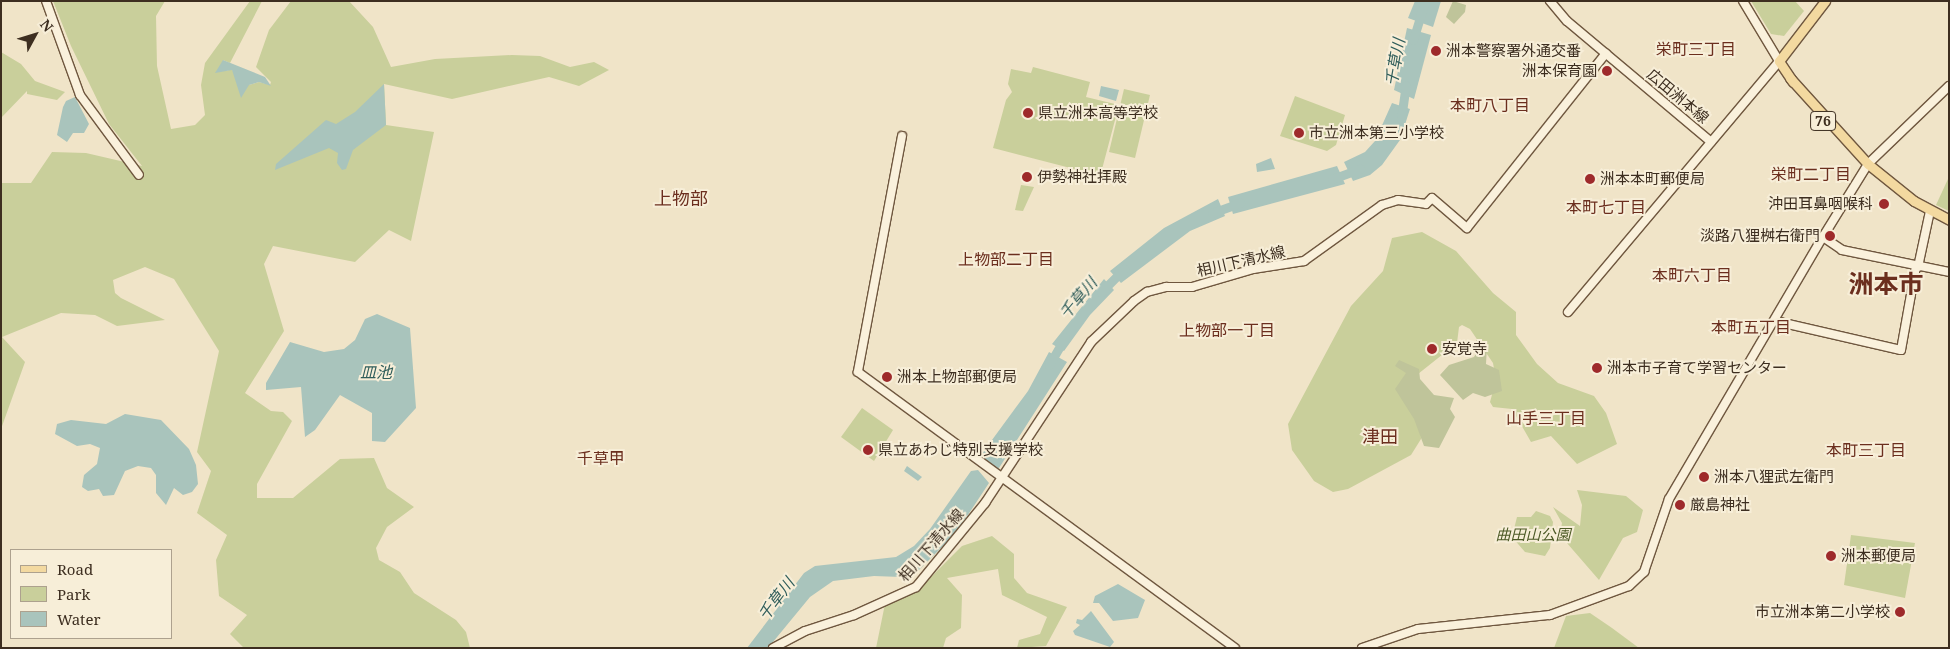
<!DOCTYPE html>
<html>
<head>
<meta charset="utf-8">
<style>
  body { margin:0 }
  #map { position:relative; width:1950px; height:649px; overflow:hidden; background:#f0e4c8; font-family:"Noto Serif","Noto Sans JP",serif }
  div>[style] { position:absolute }
  .green>* { inset:0; background:#c9cf9b }
  .cemetery>* { inset:0; background:#bfc49a }
  .water>* { inset:0; background:#a9c4bc }
  .river>* { height:9px; margin:-4.5px; padding:0 4.5px; transform-origin:4.5px; border-radius:4.5px; background:#a9c4bc }
  .roads { filter:drop-shadow(1px 0 #6f573f) drop-shadow(-1px 0 #6f573f) drop-shadow(0 1px #6f573f) drop-shadow(0 -1px #6f573f) }
  .secondary>* { height:8px; margin:-4px; padding:0 4px; transform-origin:4px; border-radius:4px; background:#faf1dc }
  .primary>* { height:9px; margin:-4.5px; padding:0 4.5px; transform-origin:4.5px; border-radius:4.5px; background:#f3d9a0 }
  .dots>* { width:14px; height:14px; translate:-50% -50%; box-sizing:border-box; border:2px solid #f7eed8; border-radius:50% }
  span { translate:-50% -50%; white-space:nowrap; text-align:center; line-height:1.15; -webkit-text-stroke:4px #f7eed8; paint-order:stroke }
  .shield-label span { padding:1px 4px; background:#f7eed8; border:1px solid; border-radius:4px; -webkit-text-stroke-width:0 }
  .shield-label { font-size:14px; color:#3d2e20; font-weight:700 }
  .poi-label { font-size:15px; color:#3d2e20 }
  .left { translate:0 -50%; text-align:left }
  .right { translate:-100% -50%; text-align:right }
  .street-label { font-size:15px; color:#3d2e20 }
  .park-label { font-size:15px; color:#4d5a26; font-style:italic }
  .neighbourhood-label { font-size:16px; color:#6b2e1e }
  .water-label { font-size:16px; color:#2f5d5a; font-style:italic }
  .quarter-label { font-size:18px; color:#6b2e1e }
  .town-label { font-size:25px; color:#6b2e1e; font-weight:700 }
  .frame { position:absolute; inset:0; border:2px solid #3d2e20; pointer-events:none }
  .legend { position:absolute; left:10px; top:549px; width:162px; height:90px; box-sizing:border-box; background:#f7eed8; border:1px solid #ada18e; margin:0; padding:6px 9px; list-style:none; font-size:15px; color:#3d2e20 }
  .legend li { display:flex; align-items:center; gap:10px; height:25px }
  .legend b { width:25px; border:1px solid #ada18e }
  .north { position:absolute; left:10px; top:10px; width:50px; height:50px; -webkit-text-stroke:4px #f7eed8; paint-order:stroke; rotate:51deg; font-size:14px; font-weight:700; line-height:20px; text-align:center; color:#3d2e20 }
  .north::after { content:''; display:block; margin:auto; width:18px; height:22px; background:#3d2e20; clip-path:polygon(50% 0,100% 100%,50% 72%,0 100%) }
</style>
</head>
<body>
<div id="map">
  <div class="green">
    <div style="clip-path:polygon(53px 1px,165px 1px,156px 16px,157px 66px,171px 129px,195px 125px,205px 115px,201px 85px,205px 63px,250px 1px,262px 1px,230px 63px,223px 60px,226px 71px,232px 69px,237px 81px,249px 85px,259px 82px,270px 85px,271px 82px,256px 67px,269px 30px,291px 1px,349px 1px,373px 27px,391px 67px,435px 59px,512px 55px,540px 56px,570px 67px,594px 62px,609px 70px,579px 86px,549px 77px,452px 99px,384px 84px,386px 125px,434px 132px,411px 241px,389px 230px,355px 262px,273px 246px,264px 264px,284px 331px,245px 393px,271px 411px,283px 412px,292px 421px,257px 484px,257px 498px,293px 498px,340px 459px,374px 458px,387px 488px,414px 507px,387px 527px,376px 548px,379px 560px,400px 572px,414px 593px,456px 620px,466px 632px,470px 648px,244px 648px,230px 634px,247px 615px,219px 596px,216px 560px,227px 535px,197px 513px,211px 471px,197px 452px,219px 351px,174px 279px,145px 267px,113px 280px,115px 293px,121px 298px,165px 320px,117px 326px,95px 315px,61px 313px,2px 337px,25px 362px,1px 429px,1px 183px,31px 183px,52px 152px,86px 153px,142px 166px,109px 124px,71px 46px)"></div>
    <div style="clip-path:polygon(1751px 1px,1795px 1px,1804px 11px,1784px 36px,1771px 34px)"></div>
    <div style="clip-path:polygon(1px 52px,21px 64px,35px 81px,65px 92px,57px 100px,27px 94px,27px 91px,1px 118px)"></div>
    <div style="clip-path:polygon(1033px 67px,1090px 82px,1086px 97px,1119px 105px,1101px 173px,1086px 172px,993px 148px,1006px 100px,1012px 92px,1008px 84px,1011px 69px,1031px 73px)"></div>
    <div style="clip-path:polygon(1124px 89px,1150px 95px,1135px 158px,1109px 152px)"></div>
    <div style="clip-path:polygon(1295px 96px,1345px 115px,1336px 145px,1327px 151px,1280px 136px)"></div>
    <div style="clip-path:polygon(1948px 179px,1949px 180px,1949px 211px,1936px 205px)"></div>
    <div style="clip-path:polygon(1021px 185px,1034px 187px,1023px 211px,1015px 210px)"></div>
    <div style="clip-path:polygon(1422px 232px,1456px 251px,1493px 293px,1516px 312px,1516px 335px,1537px 364px,1558px 383px,1594px 396px,1606px 413px,1617px 444px,1577px 464px,1551px 436px,1531px 442px,1512px 409px,1493px 407px,1490px 402px,1496px 380px,1493px 363px,1470px 329px,1462px 325px,1459px 327px,1457px 343px,1418px 374px,1421px 439px,1411px 455px,1348px 489px,1333px 492px,1314px 481px,1292px 450px,1288px 424px,1351px 306px,1383px 271px,1392px 238px)"></div>
    <div style="clip-path:polygon(862px 408px,893px 430px,874px 461px,841px 437px)"></div>
    <div style="clip-path:polygon(1577px 490px,1626px 496px,1643px 510px,1637px 532px,1623px 538px,1599px 580px,1560px 535px,1562px 523px,1553px 507px,1580px 526px,1582px 505px)"></div>
    <div style="clip-path:polygon(1536px 511px,1550px 516px,1553px 522px,1550px 548px,1545px 556px,1525px 552px,1512px 537px,1517px 517px,1531px 517px)"></div>
    <div style="clip-path:polygon(1851px 535px,1915px 543px,1905px 598px,1844px 585px)"></div>
    <div style="clip-path:polygon(992px 536px,1014px 554px,1014px 578px,1027px 593px,1067px 607px,1046px 646px,1017px 648px,1019px 640px,1040px 634px,1047px 617px,1002px 595px,998px 569px,947px 578px,962px 595px,961px 628px,946px 638px,943px 648px,876px 648px,885px 604px,918px 590px,962px 546px)"></div>
    <div style="clip-path:polygon(1590px 613px,1612px 628px,1639px 648px,1554px 648px,1566px 616px)"></div>
  </div>
  <div class="cemetery">
    <div style="clip-path:polygon(1453px 1px,1466px 5px,1465px 12px,1454px 24px,1446px 17px)"></div>
    <div style="clip-path:polygon(1476px 340px,1487px 346px,1486px 364px,1499px 370px,1502px 391px,1485px 397px,1473px 393px,1463px 400px,1440px 375px,1449px 365px,1474px 357px,1477px 352px)"></div>
    <div style="clip-path:polygon(1399px 360px,1419px 369px,1420px 379px,1434px 395px,1454px 398px,1450px 409px,1455px 417px,1439px 448px,1424px 446px,1414px 419px,1395px 389px,1406px 373px,1395px 366px)"></div>
  </div>
  <div class="water">
    <div style="clip-path:polygon(1415px 1px,1441px 1px,1433px 27px,1408px 18px)"></div>
    <div style="clip-path:polygon(1407px 28px,1431px 35px,1414px 99px,1394px 90px)"></div>
    <div style="clip-path:polygon(223px 60px,265px 77px,271px 86px,259px 82px,249px 85px,241px 98px,232px 70px,215px 73px)"></div>
    <div style="clip-path:polygon(384px 84px,386px 125px,353px 150px,346px 169px,342px 170px,337px 163px,338px 153px,329px 148px,275px 170px,276px 164px,326px 120px,336px 124px,355px 112px)"></div>
    <div style="clip-path:polygon(1101px 86px,1119px 90px,1116px 101px,1099px 96px)"></div>
    <div style="clip-path:polygon(75px 97px,89px 124px,84px 133px,73px 133px,67px 142px,57px 135px,63px 107px,66px 101px)"></div>
    <div style="clip-path:polygon(1392px 103px,1410px 109px,1400px 140px,1382px 165px,1370px 175px,1353px 181px,1344px 162px,1365px 152px,1375px 141px)"></div>
    <div style="clip-path:polygon(1271px 158px,1275px 169px,1257px 172px,1256px 164px)"></div>
    <div style="clip-path:polygon(1337px 166px,1345px 184px,1233px 214px,1228px 197px)"></div>
    <div style="clip-path:polygon(1218px 199px,1225px 216px,1190px 231px,1121px 283px,1110px 271px,1164px 228px)"></div>
    <div style="clip-path:polygon(1104px 279px,1114px 290px,1090px 315px,1064px 351px,1052px 344px)"></div>
    <div style="clip-path:polygon(377px 314px,410px 328px,416px 408px,385px 442px,372px 441px,372px 413px,340px 395px,315px 430px,305px 437px,301px 387px,266px 390px,266px 383px,290px 342px,324px 352px,344px 349px,355px 340px,365px 319px)"></div>
    <div style="clip-path:polygon(1049px 352px,1067px 362px,999px 468px,994px 469px,983px 462px,981px 455px,1028px 391px)"></div>
    <div style="clip-path:polygon(125px 414px,161px 420px,189px 449px,196px 465px,198px 484px,192px 492px,183px 495px,174px 488px,166px 505px,156px 493px,156px 475px,151px 468px,138px 466px,125px 471px,114px 495px,103px 496px,99px 489px,88px 491px,82px 487px,84px 475px,97px 464px,100px 448px,90px 444px,77px 446px,55px 434px,57px 424px,71px 420px,106px 424px)"></div>
    <div style="clip-path:polygon(907px 466px,922px 477px,918px 481px,904px 471px)"></div>
    <div style="clip-path:polygon(978px 470px,989px 483px,956px 533px,919px 570px,901px 577px,874px 576px,833px 581px,810px 597px,768px 648px,747px 648px,804px 573px,815px 566px,896px 557px,914px 546px,930px 529px,971px 471px)"></div>
    <div style="clip-path:polygon(1118px 584px,1145px 600px,1138px 618px,1113px 621px,1099px 603px,1093px 603px,1095px 596px)"></div>
    <div style="clip-path:polygon(1091px 611px,1114px 642px,1110px 647px,1075px 635px,1073px 631px,1080px 625px,1076px 623px,1077px 619px,1082px 620px)"></div>
  </div>
  <div class="river">
    <div style="left:1413px;top:40px;width:41px;rotate:-72.9deg"></div>
    <div style="left:1401px;top:119px;width:34px;rotate:-82deg"></div>
    <div style="left:1332px;top:179px;width:30px;rotate:-20deg"></div>
    <div style="left:1212px;top:213px;width:30px;rotate:-20deg"></div>
    <div style="left:1101px;top:292px;width:33px;rotate:-45deg"></div>
    <div style="left:1049px;top:365px;width:32px;rotate:-60deg"></div>
  </div>
  <div class="roads">
    <div class="secondary">
      <div style="left:46px;top:1px;width:100px;rotate:70.1deg"></div>
      <div style="left:80px;top:95px;width:99px;rotate:53.6deg"></div>
      <div style="left:1550px;top:1px;width:26px;rotate:50deg"></div>
      <div style="left:1567px;top:21px;width:188px;rotate:40deg"></div>
      <div style="left:1949px;top:86px;width:112px;rotate:136.1deg"></div>
      <div style="left:1868px;top:164px;width:86px;rotate:121.7deg"></div>
      <div style="left:1823px;top:237px;width:23px;rotate:34deg"></div>
      <div style="left:1842px;top:250px;width:109px;rotate:11.6deg"></div>
      <div style="left:902px;top:136px;width:240px;rotate:100.6deg"></div>
      <div style="left:858px;top:372px;width:467px;rotate:36.2deg"></div>
      <div style="left:1918px;top:267px;width:57px;rotate:-77.9deg"></div>
      <div style="left:1568px;top:312px;width:328px;rotate:-49.9deg"></div>
      <div style="left:1779px;top:61px;width:70px;rotate:-121deg"></div>
      <div style="left:1775px;top:321px;width:129px;rotate:13deg"></div>
      <div style="left:1901px;top:350px;width:84px;rotate:-79.8deg"></div>
      <div style="left:773px;top:648px;width:36px;rotate:-28deg"></div>
      <div style="left:805px;top:631px;width:52px;rotate:-18.1deg"></div>
      <div style="left:854px;top:615px;width:68px;rotate:-24.3deg"></div>
      <div style="left:916px;top:587px;width:109px;rotate:-50.6deg"></div>
      <div style="left:985px;top:503px;width:193px;rotate:-56.6deg"></div>
      <div style="left:1091px;top:342px;width:59px;rotate:-43.6deg"></div>
      <div style="left:1134px;top:301px;width:16px;rotate:-35deg"></div>
      <div style="left:1147px;top:292px;width:20px;rotate:-15deg"></div>
      <div style="left:1166px;top:287px;width:26px"></div>
      <div style="left:1192px;top:287px;width:64px;rotate:-16.4deg"></div>
      <div style="left:1253px;top:269px;width:52px;rotate:-8.9deg"></div>
      <div style="left:1304px;top:261px;width:96px;rotate:-35.7deg"></div>
      <div style="left:1382px;top:205px;width:17px;rotate:-17deg"></div>
      <div style="left:1398px;top:200px;width:28px;rotate:8deg"></div>
      <div style="left:1426px;top:204px;width:8px;rotate:-45deg"></div>
      <div style="left:1432px;top:198px;width:46px;rotate:40.6deg"></div>
      <div style="left:1467px;top:228px;width:223px;rotate:-51.5deg"></div>
      <div style="left:1362px;top:648px;width:59px;rotate:-18.7deg"></div>
      <div style="left:1418px;top:629px;width:133px;rotate:-6.1deg"></div>
      <div style="left:1550px;top:615px;width:84px;rotate:-20.2deg"></div>
      <div style="left:1629px;top:586px;width:21px;rotate:-43deg"></div>
      <div style="left:1644px;top:572px;width:77px;rotate:-71.1deg"></div>
      <div style="left:1669px;top:499px;width:304px;rotate:-59.6deg"></div>
    </div>
    <div class="primary">
      <div style="left:1790px;top:78px;width:116px;rotate:47.8deg"></div>
      <div style="left:1868px;top:164px;width:59px;rotate:38.8deg"></div>
      <div style="left:1914px;top:201px;width:40px;rotate:28deg"></div>
      <div style="left:1793px;top:82px;width:25px;rotate:-124deg"></div>
      <div style="left:1779px;top:61px;width:76px;rotate:-52.5deg"></div>
    </div>
  </div>
  <div class="dots">
    <div style="left:1436px;top:51px;background:#9e2a2b"></div>
    <div style="left:1607px;top:71px;background:#9e2a2b"></div>
    <div style="left:1028px;top:113px;background:#9e2a2b"></div>
    <div style="left:1299px;top:133px;background:#9e2a2b"></div>
    <div style="left:1027px;top:177px;background:#9e2a2b"></div>
    <div style="left:1590px;top:179px;background:#9e2a2b"></div>
    <div style="left:1884px;top:204px;background:#9e2a2b"></div>
    <div style="left:1830px;top:236px;background:#9e2a2b"></div>
    <div style="left:1432px;top:349px;background:#9e2a2b"></div>
    <div style="left:1597px;top:368px;background:#9e2a2b"></div>
    <div style="left:887px;top:377px;background:#9e2a2b"></div>
    <div style="left:868px;top:450px;background:#9e2a2b"></div>
    <div style="left:1704px;top:477px;background:#9e2a2b"></div>
    <div style="left:1680px;top:505px;background:#9e2a2b"></div>
    <div style="left:1831px;top:556px;background:#9e2a2b"></div>
    <div style="left:1900px;top:612px;background:#9e2a2b"></div>
  </div>
  <div class="shield-label">
    <span style="left:1823px;top:121px">76</span>
  </div>
  <div class="poi-label">
    <span class="left" style="left:1446px;top:51px">洲本警察署外通交番</span>
    <span class="right" style="left:1597px;top:71px">洲本保育園</span>
    <span class="left" style="left:1038px;top:113px">県立洲本高等学校</span>
    <span class="left" style="left:1309px;top:133px">市立洲本第三小学校</span>
    <span class="left" style="left:1037px;top:177px">伊勢神社拝殿</span>
    <span class="left" style="left:1600px;top:179px">洲本本町郵便局</span>
    <span class="right" style="left:1873px;top:204px">沖田耳鼻咽喉科</span>
    <span class="right" style="left:1820px;top:236px">淡路八狸桝右衛門</span>
    <span class="left" style="left:1442px;top:349px">安覚寺</span>
    <span class="left" style="left:1607px;top:368px">洲本市子育て学習センター</span>
    <span class="left" style="left:897px;top:377px">洲本上物部郵便局</span>
    <span class="left" style="left:878px;top:450px">県立あわじ特別支援学校</span>
    <span class="left" style="left:1714px;top:477px">洲本八狸武左衛門</span>
    <span class="left" style="left:1690px;top:505px">厳島神社</span>
    <span class="left" style="left:1841px;top:556px">洲本郵便局</span>
    <span class="right" style="left:1890px;top:612px">市立洲本第二小学校</span>
  </div>
  <div class="street-label">
    <span style="left:1678px;top:96px;rotate:40deg">広田洲本線</span>
    <span style="left:1241px;top:261px;rotate:-13deg">相川下清水線</span>
    <span style="left:931px;top:545px;rotate:-49deg">相川下清水線</span>
  </div>
  <div class="park-label">
    <span style="left:1533px;top:535px">曲田山公園</span>
  </div>
  <div class="neighbourhood-label">
    <span style="left:1696px;top:49px">栄町三丁目</span>
    <span style="left:1490px;top:105px">本町八丁目</span>
    <span style="left:1811px;top:174px">栄町二丁目</span>
    <span style="left:1606px;top:207px">本町七丁目</span>
    <span style="left:1006px;top:259px">上物部二丁目</span>
    <span style="left:1692px;top:275px">本町六丁目</span>
    <span style="left:1751px;top:327px">本町五丁目</span>
    <span style="left:1227px;top:330px">上物部一丁目</span>
    <span style="left:1546px;top:418px">山手三丁目</span>
    <span style="left:1866px;top:450px">本町三丁目</span>
    <span style="left:601px;top:458px">千草甲</span>
  </div>
  <div class="water-label">
    <span style="left:1395px;top:62px;rotate:-80deg">千草川</span>
    <span style="left:1078px;top:298px;rotate:-50deg">千草川</span>
    <span style="left:376px;top:372px">皿池</span>
    <span style="left:776px;top:599px;rotate:-53deg">千草川</span>
  </div>
  <div class="quarter-label">
    <span style="left:681px;top:198px">上物部</span>
    <span style="left:1380px;top:436px">津田</span>
  </div>
  <div class="town-label">
    <span style="left:1886px;top:283px">洲本市</span>
  </div>
  <div class="frame"></div>
  <ul class="legend">
  <li><b style="height:6px;background:#f3d9a0"></b>Road</li>
  <li><b style="height:14px;background:#c9cf9b"></b>Park</li>
  <li><b style="height:14px;background:#a9c4bc"></b>Water</li>
  </ul>
  <div class="north">N</div>
</div>
</body>
</html>
